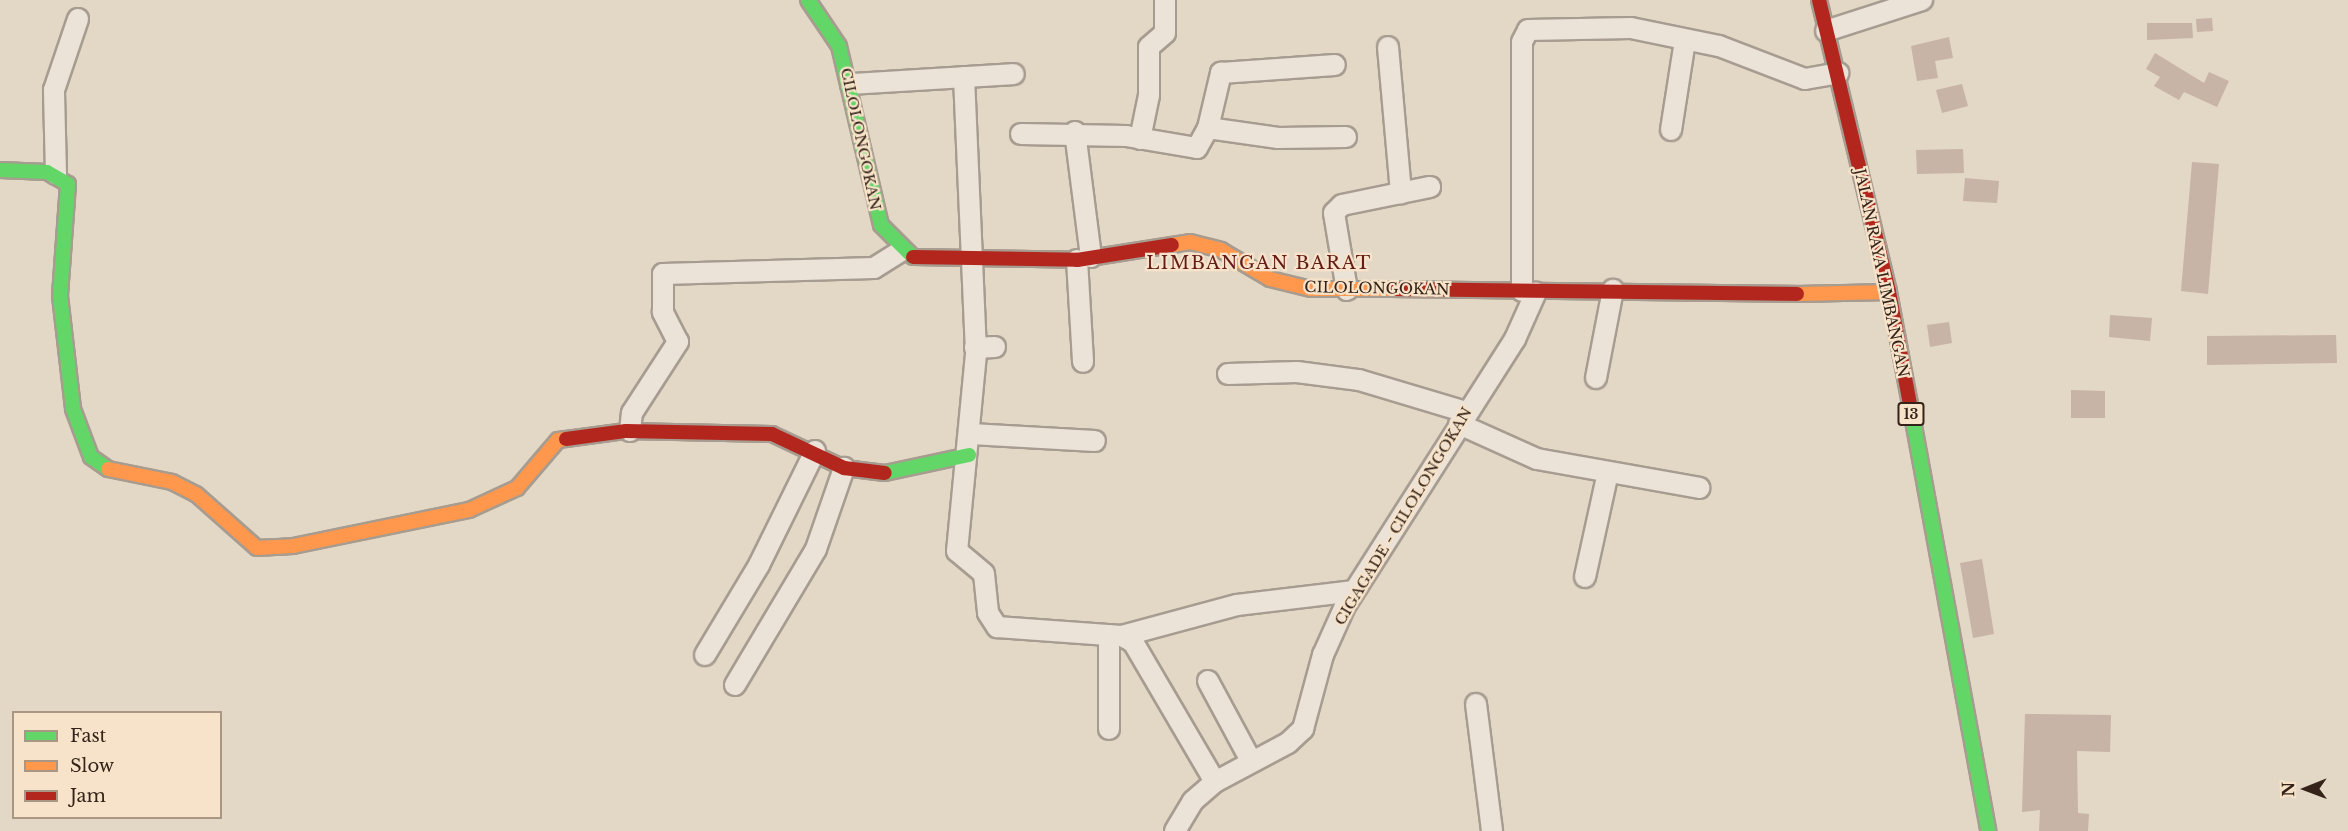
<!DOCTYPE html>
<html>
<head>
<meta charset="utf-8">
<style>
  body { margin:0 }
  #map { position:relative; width:2348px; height:831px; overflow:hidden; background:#e3d7c6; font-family:"Libre Baskerville",serif }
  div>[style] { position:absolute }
  .building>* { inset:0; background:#c7b4a7 }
  .roads { filter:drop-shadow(2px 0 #a79c90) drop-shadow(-2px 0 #a79c90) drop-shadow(0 2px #a79c90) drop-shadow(0 -2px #a79c90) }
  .street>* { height:20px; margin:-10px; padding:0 10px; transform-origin:10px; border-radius:10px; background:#ebe2d8 }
  .fast>* { height:14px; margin:-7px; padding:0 7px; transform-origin:7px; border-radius:7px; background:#63d668 }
  .slow>* { height:14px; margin:-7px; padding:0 7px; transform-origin:7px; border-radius:7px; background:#ff974d }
  .jam>* { height:14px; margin:-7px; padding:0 7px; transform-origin:7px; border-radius:7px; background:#b3261e }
  span { translate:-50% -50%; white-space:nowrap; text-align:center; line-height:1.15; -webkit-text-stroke:4.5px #f7e3c9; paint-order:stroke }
  .shield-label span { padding:2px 4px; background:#f7e3c9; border:2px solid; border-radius:4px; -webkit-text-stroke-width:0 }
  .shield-label { font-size:14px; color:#352319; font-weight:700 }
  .street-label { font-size:15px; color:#352319 }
  .quarter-label { font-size:18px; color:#631c17; letter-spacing:1.5px }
  .legend { position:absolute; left:12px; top:711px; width:210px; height:108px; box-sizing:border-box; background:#f7e3c9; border:2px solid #a99683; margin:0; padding:8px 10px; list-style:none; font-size:18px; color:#352319 }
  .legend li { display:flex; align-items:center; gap:12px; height:30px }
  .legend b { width:30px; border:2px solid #a99683 }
  .north { position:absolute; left:2276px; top:759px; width:60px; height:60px; -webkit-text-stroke:4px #f7e3c9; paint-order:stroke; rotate:269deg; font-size:16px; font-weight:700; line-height:24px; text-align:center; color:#352319 }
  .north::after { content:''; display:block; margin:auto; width:21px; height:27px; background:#352319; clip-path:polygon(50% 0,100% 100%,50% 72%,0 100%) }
</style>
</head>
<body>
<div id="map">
  <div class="building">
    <div style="clip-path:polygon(2212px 18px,2213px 31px,2197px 32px,2196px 19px)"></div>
    <div style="clip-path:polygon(2147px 23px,2192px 23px,2193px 38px,2147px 40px)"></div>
    <div style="clip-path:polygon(1949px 37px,1953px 58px,1935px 61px,1938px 78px,1917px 81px,1911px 46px)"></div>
    <div style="clip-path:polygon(2155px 53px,2204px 83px,2209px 72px,2229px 81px,2217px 107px,2184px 92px,2179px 100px,2154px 86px,2160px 77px,2146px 69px)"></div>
    <div style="clip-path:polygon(1962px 84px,1968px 106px,1942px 113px,1936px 90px)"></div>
    <div style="clip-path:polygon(1963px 149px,1964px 173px,1917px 174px,1916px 150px)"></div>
    <div style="clip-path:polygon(2192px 162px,2219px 164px,2208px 294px,2181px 291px)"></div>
    <div style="clip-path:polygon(1965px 178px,1999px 181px,1997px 203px,1963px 201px)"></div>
    <div style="clip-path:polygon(2110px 315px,2152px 318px,2150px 341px,2109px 337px)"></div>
    <div style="clip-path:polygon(1949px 322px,1952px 343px,1930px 347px,1927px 325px)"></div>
    <div style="clip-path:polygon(2336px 335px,2337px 363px,2207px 365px,2207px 336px)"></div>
    <div style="clip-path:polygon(2071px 390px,2105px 391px,2105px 418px,2071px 418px)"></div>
    <div style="clip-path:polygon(1982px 559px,1994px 634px,1973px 638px,1960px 563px)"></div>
    <div style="clip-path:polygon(2025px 714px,2111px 715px,2110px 752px,2077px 751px,2078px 813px,2089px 814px,2088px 831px,2039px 831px,2040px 810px,2022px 812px)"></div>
  </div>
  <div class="roads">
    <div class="street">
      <div style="left:1826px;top:31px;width:101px;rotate:-17.9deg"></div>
      <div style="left:1388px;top:47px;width:147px;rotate:84.9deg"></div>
      <div style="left:964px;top:77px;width:277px;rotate:87.5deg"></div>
      <div style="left:976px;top:354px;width:198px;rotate:95.5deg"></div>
      <div style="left:957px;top:551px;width:35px;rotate:40deg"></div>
      <div style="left:984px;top:574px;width:39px;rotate:84deg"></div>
      <div style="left:988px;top:613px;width:17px;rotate:57deg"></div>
      <div style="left:997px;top:627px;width:125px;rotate:4.1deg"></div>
      <div style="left:1122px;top:636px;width:13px;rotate:29deg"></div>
      <div style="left:1133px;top:642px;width:162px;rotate:59.6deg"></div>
      <div style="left:851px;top:84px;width:163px;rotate:-3.5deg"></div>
      <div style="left:1208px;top:128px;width:71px;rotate:8.1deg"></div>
      <div style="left:1278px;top:138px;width:68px;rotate:-0.8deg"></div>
      <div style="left:1671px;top:130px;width:90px;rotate:-81.1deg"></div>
      <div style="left:1075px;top:132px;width:126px;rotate:82.7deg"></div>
      <div style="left:1021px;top:134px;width:105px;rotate:1.1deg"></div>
      <div style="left:1126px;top:136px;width:72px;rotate:9.6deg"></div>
      <div style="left:1197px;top:148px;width:23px;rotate:-61deg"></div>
      <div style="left:1208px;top:128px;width:57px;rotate:-76.7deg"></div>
      <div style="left:1221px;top:73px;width:114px;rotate:-4deg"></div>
      <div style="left:1140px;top:139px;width:45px;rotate:-78.4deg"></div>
      <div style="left:1149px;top:95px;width:48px;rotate:-90deg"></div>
      <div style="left:1149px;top:47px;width:21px;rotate:-41deg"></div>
      <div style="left:1165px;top:33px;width:33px;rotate:-90deg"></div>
      <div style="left:56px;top:174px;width:84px;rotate:-91.4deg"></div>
      <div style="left:54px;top:90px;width:75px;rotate:-71.3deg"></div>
      <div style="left:1077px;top:260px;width:102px;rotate:86.6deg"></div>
      <div style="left:1347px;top:290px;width:78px;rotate:-99.6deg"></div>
      <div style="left:1334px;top:213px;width:11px;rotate:-45deg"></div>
      <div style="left:1342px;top:205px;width:90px;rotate:-11.6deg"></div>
      <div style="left:1522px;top:291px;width:249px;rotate:-90deg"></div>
      <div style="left:1522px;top:42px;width:13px;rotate:-63deg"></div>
      <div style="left:1528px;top:30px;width:103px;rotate:-1.1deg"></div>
      <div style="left:1631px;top:28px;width:90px;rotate:11.6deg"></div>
      <div style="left:1719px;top:46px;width:92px;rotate:21deg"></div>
      <div style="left:1805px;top:79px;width:34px;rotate:-10deg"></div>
      <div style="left:975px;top:348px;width:20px;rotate:-3deg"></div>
      <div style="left:1228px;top:374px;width:69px;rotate:-1.7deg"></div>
      <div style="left:1297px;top:372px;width:63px;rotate:7.4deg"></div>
      <div style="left:1359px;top:380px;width:112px;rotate:16.7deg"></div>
      <div style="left:1596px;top:378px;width:90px;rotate:-79.1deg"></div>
      <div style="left:1459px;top:424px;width:85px;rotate:24.2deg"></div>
      <div style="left:1537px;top:459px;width:165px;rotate:10.1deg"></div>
      <div style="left:630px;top:431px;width:18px;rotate:-84deg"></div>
      <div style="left:632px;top:413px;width:85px;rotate:-57.1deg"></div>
      <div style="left:678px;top:342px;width:34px;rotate:-117deg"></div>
      <div style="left:663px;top:312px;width:38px;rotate:-90deg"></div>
      <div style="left:663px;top:274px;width:211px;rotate:-1.6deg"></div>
      <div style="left:874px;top:268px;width:32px;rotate:-32deg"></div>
      <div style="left:971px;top:434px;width:124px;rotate:3.2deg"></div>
      <div style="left:1585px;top:577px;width:107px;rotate:-77.6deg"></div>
      <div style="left:1122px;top:636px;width:119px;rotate:-15.1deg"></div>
      <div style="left:1237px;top:605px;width:118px;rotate:-6.8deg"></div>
      <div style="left:705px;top:655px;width:105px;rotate:-59deg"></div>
      <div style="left:759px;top:565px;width:127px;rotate:-63.8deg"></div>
      <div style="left:1208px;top:681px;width:89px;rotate:61.7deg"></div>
      <div style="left:735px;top:685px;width:158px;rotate:-59.2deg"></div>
      <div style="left:816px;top:549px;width:86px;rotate:-70.9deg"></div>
      <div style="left:1476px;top:704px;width:128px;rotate:82.8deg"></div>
      <div style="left:1109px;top:729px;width:94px;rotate:-90deg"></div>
      <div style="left:1175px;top:831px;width:35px;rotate:-59deg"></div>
      <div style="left:1193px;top:801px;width:29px;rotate:-41deg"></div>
      <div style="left:1215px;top:782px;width:83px;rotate:-28.1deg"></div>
      <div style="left:1288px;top:743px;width:21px;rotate:-43deg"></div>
      <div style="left:1303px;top:729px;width:77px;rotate:-74.9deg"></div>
      <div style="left:1323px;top:655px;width:54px;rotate:-65.8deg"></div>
      <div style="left:1345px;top:606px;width:317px;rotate:-57.5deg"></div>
      <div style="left:1515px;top:339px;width:51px;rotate:-65.9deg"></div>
    </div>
    <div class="fast">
      <div style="left:808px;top:0;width:55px;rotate:56deg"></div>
      <div style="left:839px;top:46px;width:184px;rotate:76.8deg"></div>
      <div style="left:881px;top:225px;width:45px;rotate:45deg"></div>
      <div style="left:0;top:170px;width:47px;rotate:2.4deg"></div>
      <div style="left:47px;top:172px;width:24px;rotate:30deg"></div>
      <div style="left:68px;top:184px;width:112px;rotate:94.1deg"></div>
      <div style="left:60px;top:296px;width:114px;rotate:83.4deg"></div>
      <div style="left:73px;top:409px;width:51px;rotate:69.4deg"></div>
      <div style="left:91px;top:457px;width:21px;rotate:35deg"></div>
      <div style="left:1910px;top:404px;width:434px;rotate:79.6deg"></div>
      <div style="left:885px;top:473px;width:86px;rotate:-12.1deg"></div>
    </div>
    <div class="slow">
      <div style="left:1172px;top:245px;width:18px;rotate:-9deg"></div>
      <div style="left:1190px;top:242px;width:32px;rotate:14deg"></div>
      <div style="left:1221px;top:250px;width:57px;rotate:30.6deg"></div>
      <div style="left:1270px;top:279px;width:42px;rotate:13.7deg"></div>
      <div style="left:1311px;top:289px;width:86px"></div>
      <div style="left:1797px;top:294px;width:92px;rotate:-1.2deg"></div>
      <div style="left:108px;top:469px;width:65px;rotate:11.5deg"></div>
      <div style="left:172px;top:482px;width:27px;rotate:27deg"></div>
      <div style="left:196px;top:494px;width:81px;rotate:41.5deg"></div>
      <div style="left:257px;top:548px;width:36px;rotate:-3deg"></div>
      <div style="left:293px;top:546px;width:180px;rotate:-11.6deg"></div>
      <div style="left:469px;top:510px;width:53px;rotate:-24.6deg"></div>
      <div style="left:517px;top:488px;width:63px;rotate:-49.5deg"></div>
      <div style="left:558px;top:440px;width:8px;rotate:-7deg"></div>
    </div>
    <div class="jam">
      <div style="left:1819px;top:0;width:300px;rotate:76.5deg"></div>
      <div style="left:1889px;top:292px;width:114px;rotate:79.4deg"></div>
      <div style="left:913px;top:257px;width:164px;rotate:1deg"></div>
      <div style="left:1077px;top:260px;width:96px;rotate:-9deg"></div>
      <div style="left:1397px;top:289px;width:400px;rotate:0.7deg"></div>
      <div style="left:566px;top:439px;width:61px;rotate:-7.6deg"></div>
      <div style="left:626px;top:431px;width:146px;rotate:1.2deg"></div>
      <div style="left:772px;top:434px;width:80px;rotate:25.3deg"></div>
      <div style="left:844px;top:468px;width:41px;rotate:7deg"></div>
    </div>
  </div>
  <div class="shield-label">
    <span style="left:1911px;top:414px">13</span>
  </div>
  <div class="street-label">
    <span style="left:861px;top:139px;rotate:78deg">CILOLONGOKAN</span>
    <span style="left:1882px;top:273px;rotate:78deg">JALAN RAYA LIMBANGAN</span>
    <span style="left:1377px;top:288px;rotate:1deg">CILOLONGOKAN</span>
    <span style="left:1403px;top:516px;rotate:-59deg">CIGAGADE - CILOLONGOKAN</span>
  </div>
  <div class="quarter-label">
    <span style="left:1259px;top:263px">LIMBANGAN BARAT</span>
  </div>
  <ul class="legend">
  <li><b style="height:8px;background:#63d668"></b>Fast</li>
  <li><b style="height:8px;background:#ff974d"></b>Slow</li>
  <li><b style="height:8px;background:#b3261e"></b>Jam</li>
  </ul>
  <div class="north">N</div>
</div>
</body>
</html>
